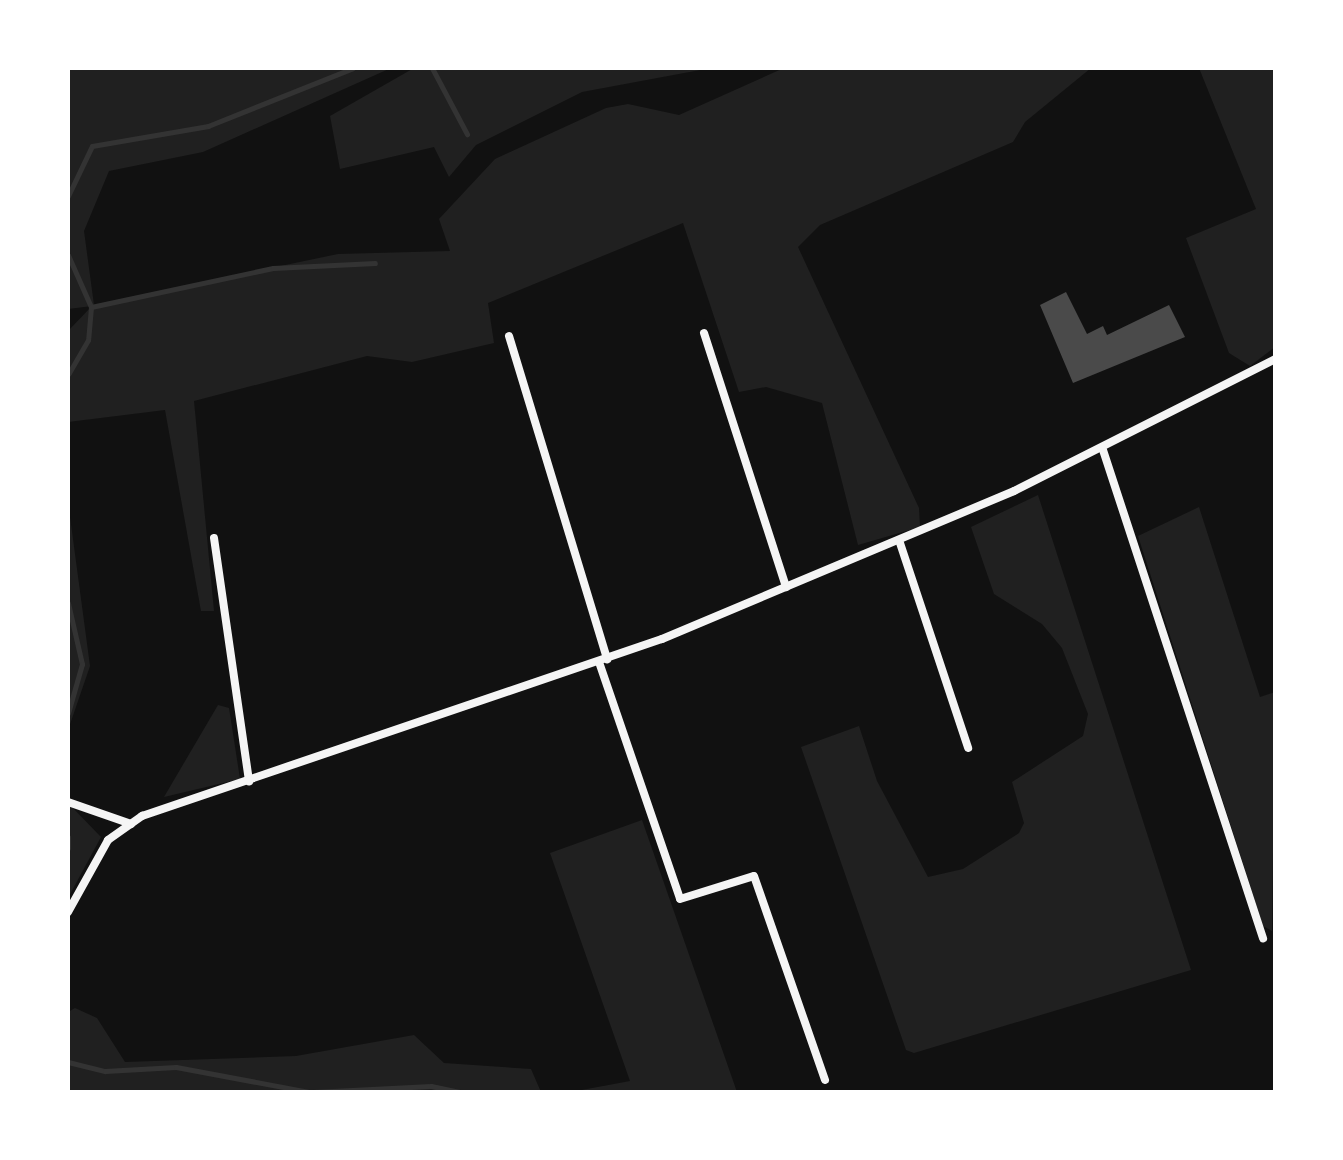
<!DOCTYPE html>
<html>
<head>
<meta charset="utf-8">
<style>
  body { margin:0 }
  #map { position:relative; width:1343px; height:1160px; overflow:hidden; background:#111; font-family:"PT Sans Narrow",sans-serif }
  div>[style] { position:absolute }
  .green>* { inset:0; background:#202020 }
  .stream>* { height:5px; margin:-2.5px; padding:0 2.5px; transform-origin:2.5px; border-radius:2.5px; background:#333 }
  .building>* { inset:0; background:#4a4a4a }
  .minor>* { height:8px; margin:-4px; padding:0 4px; transform-origin:4px; border-radius:4px; background:#f5f5f5 }
  span { translate:-50% -50%; white-space:nowrap; text-align:center; line-height:1.15; -webkit-text-stroke:6px #fff; paint-order:stroke }
  .frame { position:absolute; inset:0; border:70px solid #fff; pointer-events:none }
</style>
</head>
<body>
<div id="map">
  <div class="green">
    <div style="clip-path:polygon(68px 68px,391px 68px,203px 152px,109px 171px,84px 231px,94px 305px,338px 254px,450px 251px,439px 219px,495px 159px,606px 108px,628px 104px,679px 115px,784px 68px,1091px 68px,1025px 122px,1013px 142px,820px 225px,798px 247px,919px 508px,920px 527px,858px 545px,822px 403px,766px 387px,739px 392px,683px 223px,488px 303px,494px 343px,412px 362px,367px 356px,194px 401px,214px 611px,201px 611px,165px 410px,68px 422px,68px 331px,92px 306px,68px 309px)"></div>
    <div style="clip-path:polygon(414px 68px,711px 68px,582px 92px,476px 145px,449px 177px,434px 147px,340px 169px,330px 116px)"></div>
    <div style="clip-path:polygon(1199px 68px,1275px 68px,1275px 347px,1250px 366px,1229px 353px,1186px 238px,1256px 209px)"></div>
    <div style="clip-path:polygon(1038px 495px,1191px 970px,914px 1053px,906px 1050px,801px 747px,859px 726px,877px 781px,928px 877px,963px 869px,1019px 833px,1024px 823px,1012px 782px,1083px 736px,1088px 714px,1062px 648px,1042px 624px,994px 594px,971px 527px)"></div>
    <div style="clip-path:polygon(68px 502px,90px 666px,68px 730px)"></div>
    <div style="clip-path:polygon(1199px 507px,1260px 697px,1275px 692px,1272px 931px,1263px 926px,1138px 536px)"></div>
    <div style="clip-path:polygon(218px 705px,229px 708px,240px 779px,164px 797px)"></div>
    <div style="clip-path:polygon(68px 803px,101px 837px,68px 898px)"></div>
    <div style="clip-path:polygon(642px 820px,737px 1092px,571px 1092px,630px 1081px,550px 853px)"></div>
    <div style="clip-path:polygon(75px 1008px,97px 1018px,125px 1062px,296px 1056px,414px 1035px,444px 1063px,531px 1069px,541px 1092px,68px 1092px,68px 1012px)"></div>
  </div>
  <div class="stream">
    <div style="left:432px;top:68px;width:75px;rotate:62.1deg"></div>
    <div style="left:68px;top:196px;width:55px;rotate:-64.4deg"></div>
    <div style="left:92px;top:146px;width:118px;rotate:-9.8deg"></div>
    <div style="left:208px;top:126px;width:156px;rotate:-21.8deg"></div>
    <div style="left:68px;top:255px;width:57px;rotate:66.1deg"></div>
    <div style="left:91px;top:307px;width:33px;rotate:95deg"></div>
    <div style="left:88px;top:340px;width:39px;rotate:120deg"></div>
    <div style="left:91px;top:307px;width:186px;rotate:-12.1deg"></div>
    <div style="left:273px;top:268px;width:102px;rotate:-2.8deg"></div>
    <div style="left:68px;top:603px;width:63px;rotate:77.1deg"></div>
    <div style="left:82px;top:664px;width:51px;rotate:105.9deg"></div>
    <div style="left:68px;top:837px;width:11px;rotate:90deg"></div>
    <div style="left:68px;top:1062px;width:38px;rotate:14deg"></div>
    <div style="left:105px;top:1071px;width:71px;rotate:-3.2deg"></div>
    <div style="left:176px;top:1067px;width:135px;rotate:10.6deg"></div>
    <div style="left:313px;top:1092px;width:118px;rotate:-2.9deg"></div>
    <div style="left:431px;top:1086px;width:29px;rotate:12deg"></div>
  </div>
  <div class="building">
    <div style="clip-path:polygon(1066px 292px,1087px 334px,1103px 326px,1107px 335px,1169px 305px,1185px 337px,1073px 383px,1040px 305px)"></div>
  </div>
  <div class="minor">
    <div style="left:704px;top:333px;width:267px;rotate:72.1deg"></div>
    <div style="left:509px;top:336px;width:338px;rotate:73.1deg"></div>
    <div style="left:1103px;top:450px;width:514px;rotate:71.85deg"></div>
    <div style="left:214px;top:538px;width:246px;rotate:81.8deg"></div>
    <div style="left:900px;top:543px;width:216px;rotate:71.6deg"></div>
    <div style="left:599px;top:662px;width:250px;rotate:71.1deg"></div>
    <div style="left:680px;top:899px;width:77px;rotate:-17.3deg"></div>
    <div style="left:754px;top:876px;width:216px;rotate:70.8deg"></div>
    <div style="left:68px;top:802px;width:67px;rotate:19.2deg"></div>
    <div style="left:68px;top:912px;width:82px;rotate:-60.9deg"></div>
    <div style="left:108px;top:840px;width:42px;rotate:-35.2deg"></div>
    <div style="left:142px;top:816px;width:549px;rotate:-18.8deg"></div>
    <div style="left:662px;top:639px;width:382px;rotate:-22.8deg"></div>
    <div style="left:1014px;top:491px;width:292px;rotate:-26.8deg"></div>
  </div>
  <div class="frame"></div>
</div>
</body>
</html>
